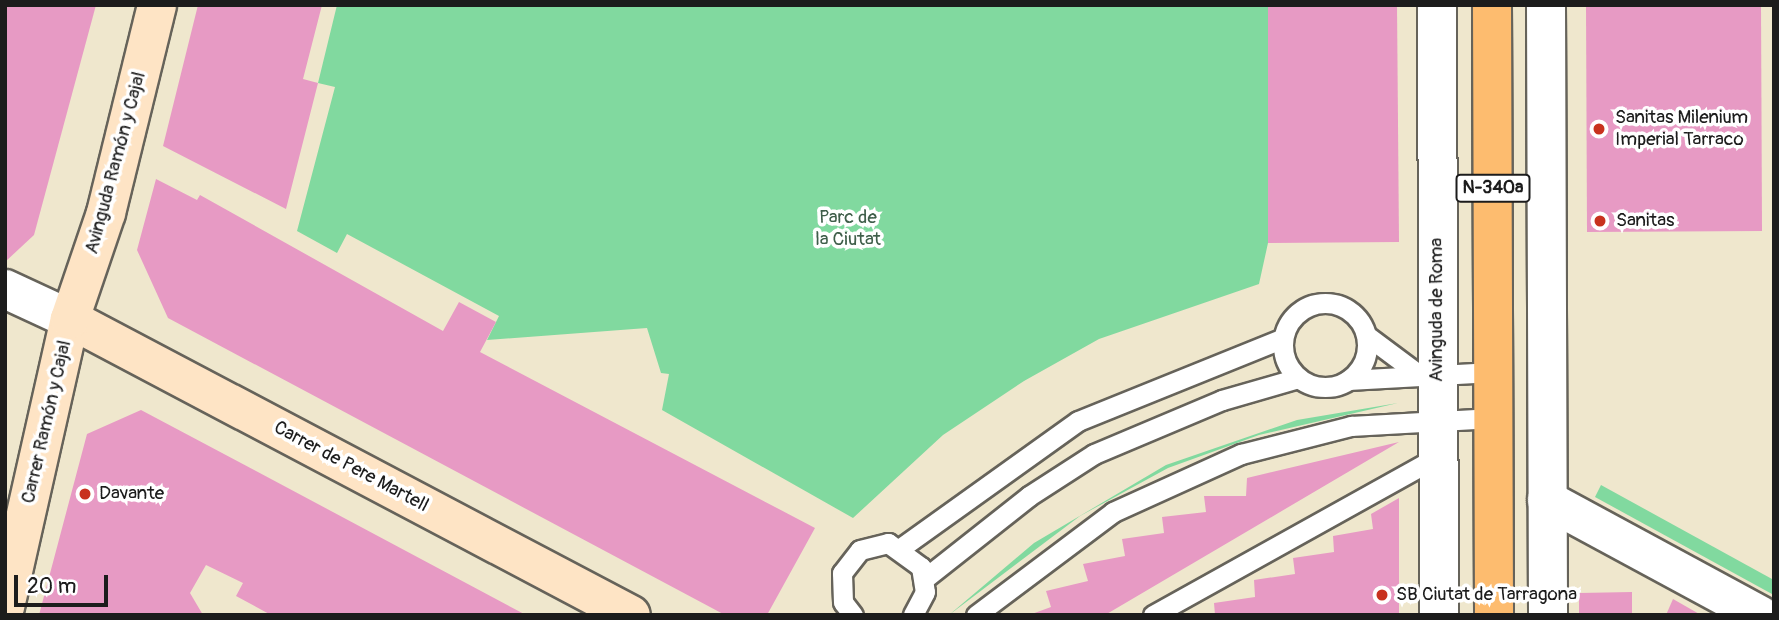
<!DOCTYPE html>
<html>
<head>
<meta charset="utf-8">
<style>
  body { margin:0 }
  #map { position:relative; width:1779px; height:620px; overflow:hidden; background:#efe7cd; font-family:Pangolin,sans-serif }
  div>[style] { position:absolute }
  .green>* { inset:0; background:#81d99f }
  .building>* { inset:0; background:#e79ac4 }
  .roads { filter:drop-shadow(2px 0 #66635a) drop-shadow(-2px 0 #66635a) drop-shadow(0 2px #66635a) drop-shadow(0 -2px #66635a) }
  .lane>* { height:19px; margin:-9.5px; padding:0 9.5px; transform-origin:9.5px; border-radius:9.5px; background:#fff }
  .lane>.ring { margin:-9.5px; padding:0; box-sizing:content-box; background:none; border:19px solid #fff; border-radius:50% }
  .street>* { height:38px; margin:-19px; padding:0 19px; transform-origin:19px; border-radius:19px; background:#fff }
  .secondary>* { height:38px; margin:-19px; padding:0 19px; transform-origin:19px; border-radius:19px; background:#fee4c5 }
  .primary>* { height:38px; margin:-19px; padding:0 19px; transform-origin:19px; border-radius:19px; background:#fdbc6f }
  .dots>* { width:19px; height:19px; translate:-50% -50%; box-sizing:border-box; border:4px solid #fff; border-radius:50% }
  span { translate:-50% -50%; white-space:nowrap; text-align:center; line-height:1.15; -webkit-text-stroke:7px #fff; paint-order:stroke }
  .shield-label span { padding:2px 5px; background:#fff; border:2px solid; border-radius:5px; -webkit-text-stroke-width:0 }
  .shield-label { font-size:18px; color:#1c1c1c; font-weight:700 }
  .poi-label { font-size:19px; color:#1c1c1c }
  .left { translate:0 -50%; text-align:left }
  .street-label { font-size:19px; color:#1c1c1c }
  .park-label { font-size:19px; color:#3f5e4a }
  .frame { position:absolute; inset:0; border:7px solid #1c1c1c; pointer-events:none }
  .scale { position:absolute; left:14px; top:575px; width:94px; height:32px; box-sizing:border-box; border:4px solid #1c1c1c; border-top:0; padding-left:9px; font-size:21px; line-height:24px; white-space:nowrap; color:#1c1c1c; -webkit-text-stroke:5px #fff; paint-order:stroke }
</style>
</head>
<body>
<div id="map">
  <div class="green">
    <div style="clip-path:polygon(337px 5px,1268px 5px,1268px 243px,1259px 284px,1099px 339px,1024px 381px,943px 435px,853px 518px,662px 410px,669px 374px,661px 373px,647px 328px,487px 340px,499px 316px,347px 234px,337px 253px,297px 231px,335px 87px,318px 83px)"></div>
    <div style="clip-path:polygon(1398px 403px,1259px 435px,1168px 468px,1080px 516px,949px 615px,1034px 543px,1166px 465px,1297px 420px)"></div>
    <div style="clip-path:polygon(1601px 485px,1772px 579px,1772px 594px,1595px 497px)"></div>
  </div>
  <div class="building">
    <div style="clip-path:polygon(5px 5px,96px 5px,34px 235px,5px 262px)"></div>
    <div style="clip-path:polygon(198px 5px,322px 5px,303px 79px,318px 83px,286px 209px,163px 146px)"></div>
    <div style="clip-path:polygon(1268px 5px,1397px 5px,1399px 242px,1268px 243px)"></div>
    <div style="clip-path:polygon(1586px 5px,1761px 5px,1762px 231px,1587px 232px)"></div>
    <div style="clip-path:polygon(156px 179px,197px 200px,200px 195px,443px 331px,459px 302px,496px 322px,480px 352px,815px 528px,767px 615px,725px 615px,168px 318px,137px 250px)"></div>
    <div style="clip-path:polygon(141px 410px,256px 471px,526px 615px,271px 615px,236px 596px,243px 583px,206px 565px,190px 593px,203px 615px,39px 615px,87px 434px)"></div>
    <div style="clip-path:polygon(1399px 442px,1105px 615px,1029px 615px,1051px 607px,1046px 591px,1088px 581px,1083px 564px,1125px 556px,1122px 539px,1164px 533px,1162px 517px,1206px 512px,1204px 496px,1246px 496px,1247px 478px)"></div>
    <div style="clip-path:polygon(1399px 498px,1399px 615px,1215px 615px,1214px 603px,1255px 597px,1254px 580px,1295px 574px,1293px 558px,1334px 552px,1333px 536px,1373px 529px,1371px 514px)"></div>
    <div style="clip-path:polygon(1632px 592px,1632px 615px,1579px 615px,1579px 593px)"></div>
    <div style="clip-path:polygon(1673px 599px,1701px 615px,1666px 615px)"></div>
  </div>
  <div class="roads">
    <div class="lane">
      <div class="ring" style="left:1283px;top:303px;width:65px;height:65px"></div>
      <div style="left:1366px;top:335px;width:64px;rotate:36.7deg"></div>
      <div style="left:1348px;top:380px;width:145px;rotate:-3.2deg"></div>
      <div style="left:902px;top:547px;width:216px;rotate:-35.6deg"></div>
      <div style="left:1078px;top:421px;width:221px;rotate:-22deg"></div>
      <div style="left:924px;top:579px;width:134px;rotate:-38.3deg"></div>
      <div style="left:1029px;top:496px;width:77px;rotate:-32.9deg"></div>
      <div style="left:1094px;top:454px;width:139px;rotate:-22.9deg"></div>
      <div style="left:1222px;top:400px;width:79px;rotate:-16.1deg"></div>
      <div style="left:853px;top:615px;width:16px;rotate:-128deg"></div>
      <div style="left:843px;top:602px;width:29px;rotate:-92deg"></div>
      <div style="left:842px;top:573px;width:29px;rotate:-52deg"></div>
      <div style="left:860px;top:550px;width:29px;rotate:-14deg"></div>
      <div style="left:888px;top:543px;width:41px;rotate:36deg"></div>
      <div style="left:921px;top:567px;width:25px;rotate:81deg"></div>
      <div style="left:925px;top:592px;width:26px;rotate:118deg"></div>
      <div style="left:976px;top:615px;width:171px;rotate:-36.9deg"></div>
      <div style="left:1113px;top:512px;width:141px;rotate:-24.4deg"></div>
      <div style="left:1241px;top:454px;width:114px;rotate:-14.3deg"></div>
      <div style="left:1351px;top:426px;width:142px;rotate:-3.2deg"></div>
      <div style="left:1153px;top:615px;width:325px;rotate:-29.1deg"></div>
    </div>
    <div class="street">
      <div style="left:1437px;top:5px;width:610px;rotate:89.81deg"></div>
      <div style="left:1546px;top:5px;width:610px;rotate:89.81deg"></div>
      <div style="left:5px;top:289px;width:72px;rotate:24.8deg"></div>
      <div style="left:1547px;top:500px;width:242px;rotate:28.4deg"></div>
    </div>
    <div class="secondary">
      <div style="left:70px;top:319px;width:634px;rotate:27.82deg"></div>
      <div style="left:5px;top:607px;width:295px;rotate:-77.3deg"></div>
      <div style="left:70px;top:319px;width:112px;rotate:-71.2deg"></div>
      <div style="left:106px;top:213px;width:214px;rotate:-76.2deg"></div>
    </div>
    <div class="primary">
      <div style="left:1492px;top:5px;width:610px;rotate:89.81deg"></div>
    </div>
  </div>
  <div class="dots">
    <div style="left:1599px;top:129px;background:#c8321e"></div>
    <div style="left:1600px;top:221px;background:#c8321e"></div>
    <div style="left:85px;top:494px;background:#c8321e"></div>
    <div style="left:1382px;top:595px;background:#c8321e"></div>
  </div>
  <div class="shield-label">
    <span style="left:1493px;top:188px">N-340a</span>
  </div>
  <div class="poi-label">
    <span class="left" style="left:1615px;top:129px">Sanitas Milenium<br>Imperial Tarraco</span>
    <span class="left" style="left:1616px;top:221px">Sanitas</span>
    <span class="left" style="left:99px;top:494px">Davante</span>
    <span class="left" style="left:1396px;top:595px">SB Ciutat de Tarragona</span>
  </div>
  <div class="street-label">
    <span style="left:116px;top:163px;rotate:-75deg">Avinguda Ramón y Cajal</span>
    <span style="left:1437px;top:310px;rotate:-90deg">Avinguda de Roma</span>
    <span style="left:47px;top:422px;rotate:-77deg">Carrer Ramón y Cajal</span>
    <span style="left:351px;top:467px;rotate:28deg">Carrer de Pere Martell</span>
  </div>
  <div class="park-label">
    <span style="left:848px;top:229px">Parc de<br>la Ciutat</span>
  </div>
  <div class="frame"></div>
  <div class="scale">20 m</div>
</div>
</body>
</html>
